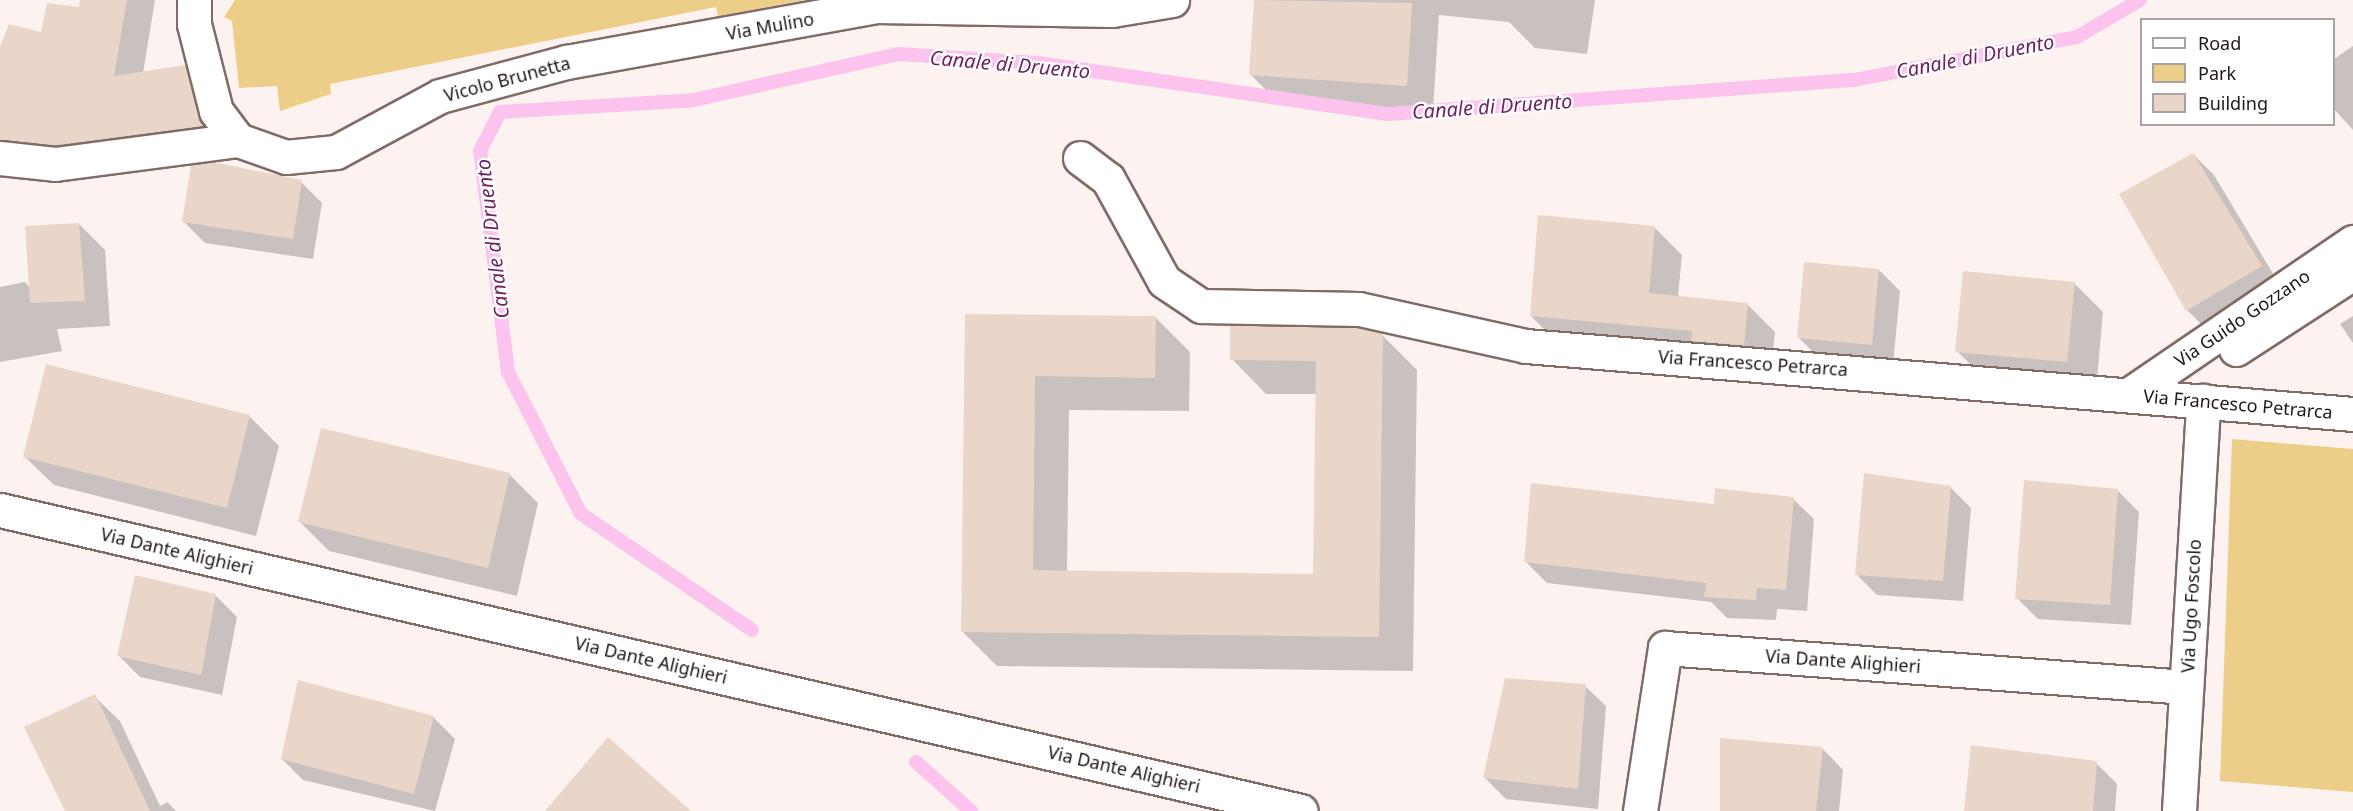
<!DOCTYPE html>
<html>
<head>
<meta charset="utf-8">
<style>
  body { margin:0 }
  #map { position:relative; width:2353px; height:811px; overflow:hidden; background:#fcf2f0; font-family:"Noto Sans",sans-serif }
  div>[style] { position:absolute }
  .green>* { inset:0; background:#edce88 }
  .shadow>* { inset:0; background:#0003 }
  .stream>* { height:14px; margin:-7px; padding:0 7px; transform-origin:7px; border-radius:7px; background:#fbc3ed }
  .building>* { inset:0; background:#e9d6c8 }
  .roads { filter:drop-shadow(2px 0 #806b67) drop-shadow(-2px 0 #806b67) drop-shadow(0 2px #806b67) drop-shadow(0 -2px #806b67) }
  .street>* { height:33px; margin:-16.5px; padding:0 16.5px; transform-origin:16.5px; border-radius:16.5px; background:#fff }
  span { translate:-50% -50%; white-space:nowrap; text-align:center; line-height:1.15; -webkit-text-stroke:4.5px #fff; paint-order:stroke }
  .street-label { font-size:18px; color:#201816 }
  .water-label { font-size:20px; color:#702363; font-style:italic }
  .legend { position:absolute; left:2140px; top:18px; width:195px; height:108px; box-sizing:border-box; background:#fff; border:2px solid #a6a3a2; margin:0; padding:8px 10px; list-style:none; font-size:18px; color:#201816 }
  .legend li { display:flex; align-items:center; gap:12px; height:30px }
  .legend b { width:30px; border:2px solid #a6a3a2 }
</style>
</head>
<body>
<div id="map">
  <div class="green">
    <div style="clip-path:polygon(235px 0,806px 0,718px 16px,716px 7px,330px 84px,331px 94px,280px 111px,277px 86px,239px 88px,232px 21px,224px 17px)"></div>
    <div style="clip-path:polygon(2232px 439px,2353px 449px,2353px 792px,2220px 781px)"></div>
  </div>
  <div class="shadow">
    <div style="clip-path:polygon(82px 0,155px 0,143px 73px,185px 67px,209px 91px,227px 149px,0 167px,0 52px,42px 34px,80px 9px)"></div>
    <div style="clip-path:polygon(1255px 0,1595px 0,1587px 54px,1535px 48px,1509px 22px,1439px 15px,1433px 112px,1277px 101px,1250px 74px)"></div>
    <div style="clip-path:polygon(2353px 46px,2353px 130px,2334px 109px,2334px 59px)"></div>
    <div style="clip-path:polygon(2193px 154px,2214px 175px,2281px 287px,2208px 331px,2187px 310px)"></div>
    <div style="clip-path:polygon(301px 182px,322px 203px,313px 259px,205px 243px,184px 222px)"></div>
    <div style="clip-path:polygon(79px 224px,105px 250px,110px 326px,57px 329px,62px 351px,0 362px,0 287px,25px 282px,30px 288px)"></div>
    <div style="clip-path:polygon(1654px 227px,1682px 255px,1678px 297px,1747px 304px,1775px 332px,1771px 372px,1559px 344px,1531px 316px)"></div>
    <div style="clip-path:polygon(1879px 270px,1900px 291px,1893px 365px,1819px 358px,1798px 337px)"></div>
    <div style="clip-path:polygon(2074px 283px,2103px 312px,2096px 390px,1986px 380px,1957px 351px)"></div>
    <div style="clip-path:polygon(967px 315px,1155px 317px,1190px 352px,1189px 411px,1069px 410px,1067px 572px,1315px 575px,1317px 394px,1266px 394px,1232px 359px,1382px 335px,1417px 370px,1413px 671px,997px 666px,962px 631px)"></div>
    <div style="clip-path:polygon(2353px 316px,2353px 343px,2340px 324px)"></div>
    <div style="clip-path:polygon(47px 366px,250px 417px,279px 446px,256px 536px,54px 485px,25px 457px)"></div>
    <div style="clip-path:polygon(509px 474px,538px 503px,517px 596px,329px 551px,300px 522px)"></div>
    <div style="clip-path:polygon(1950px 487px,1971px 508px,1963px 601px,1877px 595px,1856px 574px)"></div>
    <div style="clip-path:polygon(2118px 491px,2139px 512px,2131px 625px,2038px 619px,2017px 598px)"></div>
    <div style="clip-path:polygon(1793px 499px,1814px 519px,1807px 611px,1777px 609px,1776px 620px,1727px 618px,1711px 602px,1547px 583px,1526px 562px,1715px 506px)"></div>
    <div style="clip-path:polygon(216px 596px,237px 617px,222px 695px,140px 677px,119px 656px)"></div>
    <div style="clip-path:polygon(299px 682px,434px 718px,455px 739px,435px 811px,303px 780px,282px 759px)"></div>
    <div style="clip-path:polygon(1585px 686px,1606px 706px,1598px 809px,1506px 799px,1485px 778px)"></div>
    <div style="clip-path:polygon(94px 696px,120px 721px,160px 806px,167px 802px,176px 811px,65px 811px)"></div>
    <div style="clip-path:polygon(1823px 749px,1843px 770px,1839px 811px,1722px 811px)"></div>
    <div style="clip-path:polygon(2096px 763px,2117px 784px,2115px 811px,1966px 811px)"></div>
  </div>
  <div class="stream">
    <div style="left:752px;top:630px;width:207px;rotate:-145.8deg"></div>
    <div style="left:581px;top:514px;width:160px;rotate:-117.2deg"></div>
    <div style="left:508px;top:372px;width:223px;rotate:-97.2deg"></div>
    <div style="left:480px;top:151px;width:44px;rotate:-62.9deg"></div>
    <div style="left:500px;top:112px;width:194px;rotate:-3.5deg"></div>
    <div style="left:694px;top:100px;width:209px;rotate:-12.7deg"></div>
    <div style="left:898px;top:54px;width:140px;rotate:3.7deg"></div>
    <div style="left:1038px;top:63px;width:354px;rotate:8.3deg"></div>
    <div style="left:1388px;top:114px;width:467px;rotate:-4.2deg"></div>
    <div style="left:1854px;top:80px;width:227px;rotate:-10.9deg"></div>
    <div style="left:2077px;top:37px;width:73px;rotate:-30.4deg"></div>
    <div style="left:916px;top:762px;width:74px;rotate:41.7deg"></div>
  </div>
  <div class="building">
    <div style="clip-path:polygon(80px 0,127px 0,114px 76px,185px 65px,204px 126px,55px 145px,0 140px,0 47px,9px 24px,41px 32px,47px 3px,79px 7px)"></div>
    <div style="clip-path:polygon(1254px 0,1412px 3px,1407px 86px,1249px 75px)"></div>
    <div style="clip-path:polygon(2193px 153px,2262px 266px,2186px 311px,2119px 194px)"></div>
    <div style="clip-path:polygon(213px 162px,302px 180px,293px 239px,182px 222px,191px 165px)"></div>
    <div style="clip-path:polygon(1538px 215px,1655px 226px,1649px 293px,1748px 303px,1744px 345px,1691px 341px,1692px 331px,1530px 316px)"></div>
    <div style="clip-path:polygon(79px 223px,85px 301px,30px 303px,25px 226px)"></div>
    <div style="clip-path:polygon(1804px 262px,1879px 269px,1872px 345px,1797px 338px)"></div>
    <div style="clip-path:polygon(1963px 271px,2075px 282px,2067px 362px,1955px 352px)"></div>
    <div style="clip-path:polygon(965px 314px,1156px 316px,1155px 378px,1035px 376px,1033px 570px,1313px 574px,1316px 361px,1230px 360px,1230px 325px,1357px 328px,1383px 334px,1379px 637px,961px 632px)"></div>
    <div style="clip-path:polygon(46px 364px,250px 415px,227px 508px,23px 457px)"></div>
    <div style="clip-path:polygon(321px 428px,510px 473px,488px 568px,298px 522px)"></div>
    <div style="clip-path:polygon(1864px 473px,1951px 486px,1943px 581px,1855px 575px)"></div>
    <div style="clip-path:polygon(2024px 480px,2118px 489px,2110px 605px,2015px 599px)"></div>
    <div style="clip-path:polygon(1531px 483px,1714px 504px,1715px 488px,1794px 497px,1786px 590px,1757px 588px,1756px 600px,1704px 597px,1706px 583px,1524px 562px)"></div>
    <div style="clip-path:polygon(135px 575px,216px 594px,201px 675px,117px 656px)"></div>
    <div style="clip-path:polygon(1505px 678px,1586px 684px,1578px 789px,1483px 778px)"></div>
    <div style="clip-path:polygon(298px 680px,434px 716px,414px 794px,281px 759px)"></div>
    <div style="clip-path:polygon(95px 694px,150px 811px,65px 811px,24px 727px)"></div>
    <div style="clip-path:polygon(608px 737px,691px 811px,545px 811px)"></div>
    <div style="clip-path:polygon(1720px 738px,1823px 747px,1816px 811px,1720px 811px)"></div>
    <div style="clip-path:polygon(1971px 745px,2097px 761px,2093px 811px,1964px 811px)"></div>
  </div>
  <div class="roads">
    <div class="street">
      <div style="left:194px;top:0;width:24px;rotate:90deg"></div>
      <div style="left:194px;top:24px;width:90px;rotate:75.8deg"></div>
      <div style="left:216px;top:111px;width:36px;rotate:53deg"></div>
      <div style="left:238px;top:140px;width:51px;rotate:19.5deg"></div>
      <div style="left:286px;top:157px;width:50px;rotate:-5.7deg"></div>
      <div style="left:336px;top:152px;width:118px;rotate:-28.3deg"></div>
      <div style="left:440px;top:96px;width:131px;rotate:-15.1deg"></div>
      <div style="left:566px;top:62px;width:316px;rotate:-10.2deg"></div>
      <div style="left:877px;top:6px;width:235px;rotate:1deg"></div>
      <div style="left:1112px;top:10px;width:61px;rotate:-9.5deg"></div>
      <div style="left:0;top:158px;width:55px;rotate:6.2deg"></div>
      <div style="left:55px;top:164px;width:185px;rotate:-7.5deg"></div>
      <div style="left:1080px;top:158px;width:35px;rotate:37deg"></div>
      <div style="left:1108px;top:179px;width:116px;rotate:61.2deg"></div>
      <div style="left:1164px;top:281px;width:45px;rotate:34deg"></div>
      <div style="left:1201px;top:306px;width:158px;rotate:1.1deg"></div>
      <div style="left:1359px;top:309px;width:171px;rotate:12.5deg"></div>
      <div style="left:1526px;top:346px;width:830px;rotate:4.7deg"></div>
      <div style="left:2236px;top:349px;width:140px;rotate:-33deg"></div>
      <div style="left:2130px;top:394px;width:270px;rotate:-34.3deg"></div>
      <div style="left:0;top:510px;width:1335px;rotate:13.03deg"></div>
      <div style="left:1640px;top:811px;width:165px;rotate:-81.3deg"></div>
      <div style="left:1665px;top:648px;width:522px;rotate:4.28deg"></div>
      <div style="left:2179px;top:811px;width:411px;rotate:-86.6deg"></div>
    </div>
  </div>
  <div class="street-label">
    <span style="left:770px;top:26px;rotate:-10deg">Via Mulino</span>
    <span style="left:507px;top:79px;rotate:-15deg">Vicolo Brunetta</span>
    <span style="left:2242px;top:318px;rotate:-34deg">Via Guido Gozzano</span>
    <span style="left:1753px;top:363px;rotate:4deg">Via Francesco Petrarca</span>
    <span style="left:2238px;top:404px;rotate:5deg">Via Francesco Petrarca</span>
    <span style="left:177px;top:551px;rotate:13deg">Via Dante Alighieri</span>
    <span style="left:2191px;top:606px;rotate:-87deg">Via Ugo Foscolo</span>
    <span style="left:651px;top:660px;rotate:13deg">Via Dante Alighieri</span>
    <span style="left:1843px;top:661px;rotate:4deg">Via Dante Alighieri</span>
    <span style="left:1124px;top:769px;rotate:13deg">Via Dante Alighieri</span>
  </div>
  <div class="water-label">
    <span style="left:1975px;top:56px;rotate:-11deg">Canale di Druento</span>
    <span style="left:1010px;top:64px;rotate:5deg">Canale di Druento</span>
    <span style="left:1492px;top:106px;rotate:-4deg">Canale di Druento</span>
    <span style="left:492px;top:239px;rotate:-97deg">Canale di Druento</span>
  </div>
  <ul class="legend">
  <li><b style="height:8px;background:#fff"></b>Road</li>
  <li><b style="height:16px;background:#edce88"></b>Park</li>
  <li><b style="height:16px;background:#e9d6c8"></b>Building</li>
  </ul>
</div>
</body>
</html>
